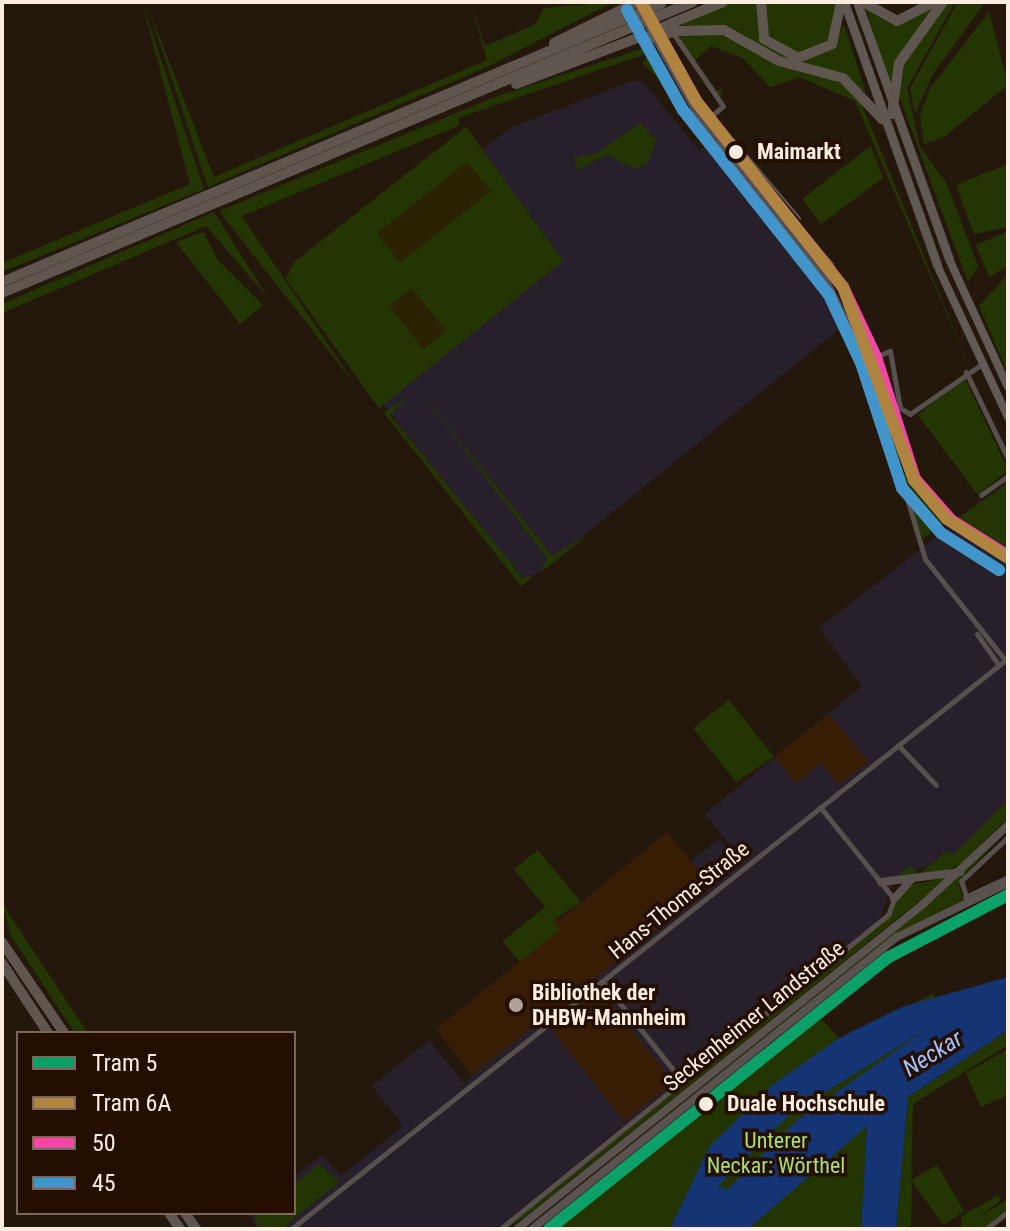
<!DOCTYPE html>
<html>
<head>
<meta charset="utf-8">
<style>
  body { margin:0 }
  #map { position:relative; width:1010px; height:1231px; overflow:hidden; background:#24180d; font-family:"Roboto Condensed",sans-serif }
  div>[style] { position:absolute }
  .commercial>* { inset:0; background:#27202b }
  .built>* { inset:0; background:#371d04 }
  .green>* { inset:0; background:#233502 }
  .sand>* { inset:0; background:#2b2204 }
  .water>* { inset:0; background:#153474 }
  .minor>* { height:5px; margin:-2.5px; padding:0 2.5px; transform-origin:2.5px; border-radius:2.5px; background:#57504c }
  .secondary>* { height:8px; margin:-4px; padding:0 4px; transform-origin:4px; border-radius:4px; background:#59524e }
  .primary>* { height:8px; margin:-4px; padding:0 4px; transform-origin:4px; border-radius:4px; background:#615a55 }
  .trunk>* { height:9px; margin:-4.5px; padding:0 4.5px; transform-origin:4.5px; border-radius:4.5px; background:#605852 }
  .motorway>* { height:10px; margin:-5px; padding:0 5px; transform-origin:5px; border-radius:5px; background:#5f5650 }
  .tram>* { height:2px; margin:-1px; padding:0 1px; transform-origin:1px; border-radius:1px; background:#605954 }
  .motorway-bridge>* { height:10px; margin:-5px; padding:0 5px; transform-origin:5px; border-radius:5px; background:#5f5650 }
  .bus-1>* { height:12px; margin:-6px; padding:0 6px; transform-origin:6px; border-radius:6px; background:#f346a5 }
  .bus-2>* { height:12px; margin:-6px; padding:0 6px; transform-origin:6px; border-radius:6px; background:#4195ca }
  .tram-1>* { height:12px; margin:-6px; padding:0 6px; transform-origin:6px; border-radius:6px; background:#0da16a }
  .tram-2>* { height:12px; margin:-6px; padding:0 6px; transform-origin:6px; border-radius:6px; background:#af8440 }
  .dots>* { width:22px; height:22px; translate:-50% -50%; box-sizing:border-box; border:4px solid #230e00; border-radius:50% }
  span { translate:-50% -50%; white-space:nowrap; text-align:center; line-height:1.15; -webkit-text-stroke:7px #230e00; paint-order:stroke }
  .stop-label { font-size:22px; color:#fdede1; font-weight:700 }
  .left { translate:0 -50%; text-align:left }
  .street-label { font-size:22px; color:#fdede1 }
  .poi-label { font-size:22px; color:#fdede1; font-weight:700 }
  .park-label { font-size:22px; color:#a9df6b }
  .water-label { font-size:24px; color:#9fc1fe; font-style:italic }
  .frame { position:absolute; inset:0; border:4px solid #fdede1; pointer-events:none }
  .legend { position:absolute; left:16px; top:1031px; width:280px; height:184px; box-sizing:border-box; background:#230e00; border:2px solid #7a675a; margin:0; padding:10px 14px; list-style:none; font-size:24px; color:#fdede1 }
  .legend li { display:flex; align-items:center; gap:16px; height:40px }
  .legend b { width:40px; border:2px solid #7a675a }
</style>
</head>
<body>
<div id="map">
  <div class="commercial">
    <div style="clip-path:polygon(632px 81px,642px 81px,700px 151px,712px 142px,781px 227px,772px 234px,782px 246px,791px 240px,810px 265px,843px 326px,521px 586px,371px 388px,465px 131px,480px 151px,512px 127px)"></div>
    <div style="clip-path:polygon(1008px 481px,1008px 800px,952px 857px,893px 879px,881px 918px,496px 1229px,256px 1229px,250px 1213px,294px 1213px,294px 1177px,322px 1155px,341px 1176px,403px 1126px,372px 1086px,429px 1040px,465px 1084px,472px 1075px,436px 1029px,519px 962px,503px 941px,545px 908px,560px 920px,667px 832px,691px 861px,719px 839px,744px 863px,705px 814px,862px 686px,819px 628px)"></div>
  </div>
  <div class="built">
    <div style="clip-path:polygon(829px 714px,868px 762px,838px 785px,821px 763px,796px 783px,774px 757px)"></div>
    <div style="clip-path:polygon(667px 832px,712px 887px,592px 980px,673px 1082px,624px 1121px,543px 1019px,472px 1075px,436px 1029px,519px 962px,503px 941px,545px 908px,560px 920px)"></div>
    <div style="clip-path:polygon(995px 898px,998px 904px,887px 963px,723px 1091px,883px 959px)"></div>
    <div style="clip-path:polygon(697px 1108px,557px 1229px,546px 1229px)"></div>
  </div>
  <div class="green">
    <div style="clip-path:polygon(142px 2px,204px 189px,2px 272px,2px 263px,190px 184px)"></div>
    <div style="clip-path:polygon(146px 2px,214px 177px,487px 60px,470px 2px,485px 46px,536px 24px,543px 8px,613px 2px,489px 66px,208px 187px)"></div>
    <div style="clip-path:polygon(731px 2px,758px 2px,763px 41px,793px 60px,826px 53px,844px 25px,866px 93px,840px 75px,785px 61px,725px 28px,679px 25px)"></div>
    <div style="clip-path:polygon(765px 2px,836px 2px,829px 40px,799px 54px,768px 37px)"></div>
    <div style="clip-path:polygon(937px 2px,914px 35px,892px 90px,866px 9px,901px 23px)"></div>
    <div style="clip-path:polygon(946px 2px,955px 2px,907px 88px,920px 147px,946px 182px,978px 266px,968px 282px,899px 96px,904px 62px)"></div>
    <div style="clip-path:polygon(958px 2px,985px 2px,933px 74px,915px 114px,910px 88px)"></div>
    <div style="clip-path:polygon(989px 12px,1008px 85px,944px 137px,924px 144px,920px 116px,930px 88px)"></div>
    <div style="clip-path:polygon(695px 31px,729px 36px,782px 66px,831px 78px,857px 93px,969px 366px,855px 101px,799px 77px,770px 87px,743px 58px,711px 46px,695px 60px,717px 91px,723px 88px,720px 100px,679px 38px)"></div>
    <div style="clip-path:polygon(650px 46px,669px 88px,642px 63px,649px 53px,458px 118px,460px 125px,242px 216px,356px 386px,219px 211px,495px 97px)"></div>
    <div style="clip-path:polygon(641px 123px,656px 141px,647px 164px,635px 169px,607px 154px,578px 170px,574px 158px,595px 154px)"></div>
    <div style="clip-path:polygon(466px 127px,563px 261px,379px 408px,286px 279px,294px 262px)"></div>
    <div style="clip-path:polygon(871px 146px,883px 178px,821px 224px,802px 199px)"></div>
    <div style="clip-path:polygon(1008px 164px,1008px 227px,974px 234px,956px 185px)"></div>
    <div style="clip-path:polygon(214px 212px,269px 299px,206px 226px,2px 313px,2px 304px)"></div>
    <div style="clip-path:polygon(1008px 231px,1008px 266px,989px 277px,976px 245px)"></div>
    <div style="clip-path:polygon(203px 232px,218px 260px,263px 305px,240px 324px,176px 242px)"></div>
    <div style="clip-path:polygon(1008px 274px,1008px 374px,979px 306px)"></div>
    <div style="clip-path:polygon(964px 376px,1008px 470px,978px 495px,918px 415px)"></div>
    <div style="clip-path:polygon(417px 388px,552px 556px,589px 534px,540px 573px,547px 558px)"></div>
    <div style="clip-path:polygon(408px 395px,390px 415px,523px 578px,534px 576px,521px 586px,384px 413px)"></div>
    <div style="clip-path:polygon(902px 470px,944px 523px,923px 539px,916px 524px)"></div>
    <div style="clip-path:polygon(1007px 484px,1008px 491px,1008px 549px,958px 518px)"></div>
    <div style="clip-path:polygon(729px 700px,774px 757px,736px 782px,693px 728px)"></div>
    <div style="clip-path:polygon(1008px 800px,1008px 818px,961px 864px,942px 872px,893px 879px,910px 866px,919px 874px,947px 851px,952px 856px)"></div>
    <div style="clip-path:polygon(1008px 830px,958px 882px,963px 900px,884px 942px,523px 1229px,920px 910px)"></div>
    <div style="clip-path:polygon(538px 850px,581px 902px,553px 920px,559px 930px,520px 962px,503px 941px,545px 907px,514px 869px)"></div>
    <div style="clip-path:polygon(949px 877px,525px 1217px,505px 1229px,878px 927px,910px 885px)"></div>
    <div style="clip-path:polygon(2px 903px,11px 917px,88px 1033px,75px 1033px,11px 936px)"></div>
    <div style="clip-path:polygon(932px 994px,954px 1016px,856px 1134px,867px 1126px,861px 1229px,557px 1229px,820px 1017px,841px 1041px)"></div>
    <div style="clip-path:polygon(1008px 1030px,1008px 1045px,913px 1104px,911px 1180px,937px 1165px,964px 1211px,943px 1225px,912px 1181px,911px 1226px,896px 1229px,908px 1097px)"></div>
    <div style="clip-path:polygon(1008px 1049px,1008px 1095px,981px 1107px,966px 1073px)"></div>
    <div style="clip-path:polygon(319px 1164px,339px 1182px,281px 1229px,261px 1229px,254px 1219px,259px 1213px,294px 1213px,294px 1185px)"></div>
    <div style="clip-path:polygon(998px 1195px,1001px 1200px,979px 1217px,1008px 1199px,1008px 1211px,984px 1229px,961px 1229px,962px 1216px)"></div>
  </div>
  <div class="sand">
    <div style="clip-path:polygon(467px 162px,491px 191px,400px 263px,377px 233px)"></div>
    <div style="clip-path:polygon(412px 288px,446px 331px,423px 349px,390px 306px)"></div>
  </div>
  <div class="water">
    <div style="clip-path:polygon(evenodd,1008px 977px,1008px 1030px,908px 1097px,896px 1229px,861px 1229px,867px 1126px,748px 1229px,670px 1229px,709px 1147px,771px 1086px,839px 1038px,902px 1007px,1008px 977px,926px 1029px,796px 1121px,727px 1190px,718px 1186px,789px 1115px,926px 1029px)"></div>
  </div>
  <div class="minor">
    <div style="left:645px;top:23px;width:107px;rotate:60.8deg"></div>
    <div style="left:697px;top:116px;width:207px;rotate:51.5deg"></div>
    <div style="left:826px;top:278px;width:92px;rotate:64.3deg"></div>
    <div style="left:866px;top:361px;width:207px;rotate:73.4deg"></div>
    <div style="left:925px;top:559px;width:129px;rotate:51.6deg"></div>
    <div style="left:673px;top:33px;width:88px;rotate:55.6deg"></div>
    <div style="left:723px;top:106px;width:26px;rotate:140deg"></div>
    <div style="left:866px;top:361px;width:26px;rotate:-23deg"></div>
    <div style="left:890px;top:351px;width:58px;rotate:80deg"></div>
    <div style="left:900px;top:408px;width:12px;rotate:31deg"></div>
    <div style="left:910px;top:414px;width:88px;rotate:-34.8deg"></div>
    <div style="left:966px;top:372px;width:97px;rotate:64.2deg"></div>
    <div style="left:981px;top:495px;width:33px;rotate:-35deg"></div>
    <div style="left:977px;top:634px;width:38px;rotate:55deg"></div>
    <div style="left:898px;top:745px;width:55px;rotate:46.5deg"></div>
    <div style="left:965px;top:897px;width:47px;rotate:-24.9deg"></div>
    <div style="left:968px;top:901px;width:21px;rotate:-109deg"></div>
    <div style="left:961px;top:881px;width:64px;rotate:-43.1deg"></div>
    <div style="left:602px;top:981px;width:129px;rotate:51.3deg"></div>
    <div style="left:291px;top:1229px;width:917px;rotate:-38.53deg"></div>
    <div style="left:500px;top:1229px;width:499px;rotate:-39deg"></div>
    <div style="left:888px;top:915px;width:17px;rotate:-69deg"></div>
    <div style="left:894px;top:899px;width:118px;rotate:-128.8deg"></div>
    <div style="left:986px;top:1229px;width:28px;rotate:-38deg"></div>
  </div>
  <div class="secondary">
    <div style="left:881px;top:882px;width:80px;rotate:-7.2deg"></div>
    <div style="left:894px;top:899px;width:24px;rotate:-48deg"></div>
    <div style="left:517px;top:1229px;width:519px;rotate:-38.66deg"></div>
    <div style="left:922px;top:905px;width:117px;rotate:-42.9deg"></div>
    <div style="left:532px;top:1229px;width:467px;rotate:-38.7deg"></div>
    <div style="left:897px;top:937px;width:123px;rotate:-25.9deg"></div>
  </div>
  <div class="primary">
    <div style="left:949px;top:259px;width:141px;rotate:65.3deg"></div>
    <div style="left:937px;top:265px;width:168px;rotate:65deg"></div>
  </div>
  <div class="trunk">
    <div style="left:844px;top:2px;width:279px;rotate:70.5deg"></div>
    <div style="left:857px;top:2px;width:273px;rotate:70.3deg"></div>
  </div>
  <div class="motorway">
    <div style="left:761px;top:2px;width:37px;rotate:85deg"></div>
    <div style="left:764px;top:39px;width:39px;rotate:29deg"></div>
    <div style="left:798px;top:58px;width:37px;rotate:-22deg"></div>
    <div style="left:832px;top:44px;width:43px;rotate:-77.9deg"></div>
    <div style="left:863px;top:2px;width:39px;rotate:29deg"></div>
    <div style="left:897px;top:21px;width:42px;rotate:-27.2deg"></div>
    <div style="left:666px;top:13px;width:29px;rotate:-22deg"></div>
    <div style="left:672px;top:23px;width:55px;rotate:-22.4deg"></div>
    <div style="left:676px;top:31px;width:48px;rotate:-1.2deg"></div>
    <div style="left:724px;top:30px;width:63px;rotate:29.4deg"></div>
    <div style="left:779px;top:61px;width:66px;rotate:14.9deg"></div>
    <div style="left:843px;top:78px;width:57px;rotate:46.4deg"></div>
    <div style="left:554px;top:43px;width:81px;rotate:-26.3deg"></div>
    <div style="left:516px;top:84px;width:136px;rotate:-20.7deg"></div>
    <div style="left:892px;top:114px;width:51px;rotate:-82.2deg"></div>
    <div style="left:899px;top:63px;width:75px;rotate:-54.2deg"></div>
    <div style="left:2px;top:282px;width:684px;rotate:-22.89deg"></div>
    <div style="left:2px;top:293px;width:689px;rotate:-22.88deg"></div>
    <div style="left:2px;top:942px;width:110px;rotate:55.7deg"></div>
    <div style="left:2px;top:963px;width:84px;rotate:56.7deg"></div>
    <div style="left:169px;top:1213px;width:19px;rotate:55deg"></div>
    <div style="left:185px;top:1213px;width:19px;rotate:55deg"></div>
  </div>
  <div class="tram">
    <div style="left:644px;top:2px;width:91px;rotate:61.2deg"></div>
    <div style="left:688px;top:82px;width:85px;rotate:54.6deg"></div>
    <div style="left:733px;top:139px;width:104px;rotate:49.7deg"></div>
    <div style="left:789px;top:212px;width:67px;rotate:49.9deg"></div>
    <div style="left:832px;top:263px;width:79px;rotate:64.4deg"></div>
  </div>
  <div class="motorway-bridge">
    <div style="left:627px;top:7px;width:12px;rotate:-24deg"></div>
    <div style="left:632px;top:16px;width:31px;rotate:-22deg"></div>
    <div style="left:637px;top:25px;width:31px;rotate:-22deg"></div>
    <div style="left:652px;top:32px;width:22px;rotate:-24deg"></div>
    <div style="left:645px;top:40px;width:32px;rotate:-16deg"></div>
  </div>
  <div class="bus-1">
    <div style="left:641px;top:2px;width:113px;rotate:60.9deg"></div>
    <div style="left:696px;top:101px;width:237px;rotate:51.7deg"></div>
    <div style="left:843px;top:287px;width:77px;rotate:64.8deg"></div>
    <div style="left:876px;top:357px;width:128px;rotate:72.3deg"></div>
    <div style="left:915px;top:479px;width:55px;rotate:48.7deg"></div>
    <div style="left:951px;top:520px;width:67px;rotate:32.3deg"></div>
  </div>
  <div class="bus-2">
    <div style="left:627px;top:10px;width:115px;rotate:60.8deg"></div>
    <div style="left:683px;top:110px;width:236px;rotate:51.7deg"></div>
    <div style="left:829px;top:295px;width:75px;rotate:64.8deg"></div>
    <div style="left:861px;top:363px;width:132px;rotate:71.8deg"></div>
    <div style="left:902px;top:488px;width:60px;rotate:49.1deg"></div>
    <div style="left:941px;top:533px;width:69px;rotate:32.5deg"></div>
  </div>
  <div class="tram-1">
    <div style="left:549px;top:1229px;width:435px;rotate:-38.7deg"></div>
    <div style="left:889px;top:957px;width:134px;rotate:-27.5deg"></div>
  </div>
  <div class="tram-2">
    <div style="left:641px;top:2px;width:113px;rotate:60.9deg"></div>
    <div style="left:696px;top:101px;width:237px;rotate:51.7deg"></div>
    <div style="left:843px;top:287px;width:206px;rotate:69.8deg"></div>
    <div style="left:914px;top:480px;width:51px;rotate:49.8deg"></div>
    <div style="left:947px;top:519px;width:72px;rotate:32.6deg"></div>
  </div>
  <div class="dots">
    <div style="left:736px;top:152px;background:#fdede1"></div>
    <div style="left:516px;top:1005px;background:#b1a297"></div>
    <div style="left:706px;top:1104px;background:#fdede1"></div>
  </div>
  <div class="stop-label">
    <span class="left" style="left:757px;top:152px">Maimarkt</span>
    <span class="left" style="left:727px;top:1104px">Duale Hochschule</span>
  </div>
  <div class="street-label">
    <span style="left:679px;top:900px;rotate:-39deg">Hans-Thoma-Straße</span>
    <span style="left:754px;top:1016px;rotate:-39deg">Seckenheimer Landstraße</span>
  </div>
  <div class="poi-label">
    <span class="left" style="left:532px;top:1005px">Bibliothek der<br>DHBW-Mannheim</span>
  </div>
  <div class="park-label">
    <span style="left:776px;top:1153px">Unterer<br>Neckar: Wörthel</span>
  </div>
  <div class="water-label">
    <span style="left:933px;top:1054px;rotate:-32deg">Neckar</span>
  </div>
  <div class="frame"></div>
  <ul class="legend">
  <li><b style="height:10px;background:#0da16a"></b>Tram 5</li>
  <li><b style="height:10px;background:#af8440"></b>Tram 6A</li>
  <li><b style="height:10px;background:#f346a5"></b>50</li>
  <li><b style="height:10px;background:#4195ca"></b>45</li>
  </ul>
</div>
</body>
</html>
